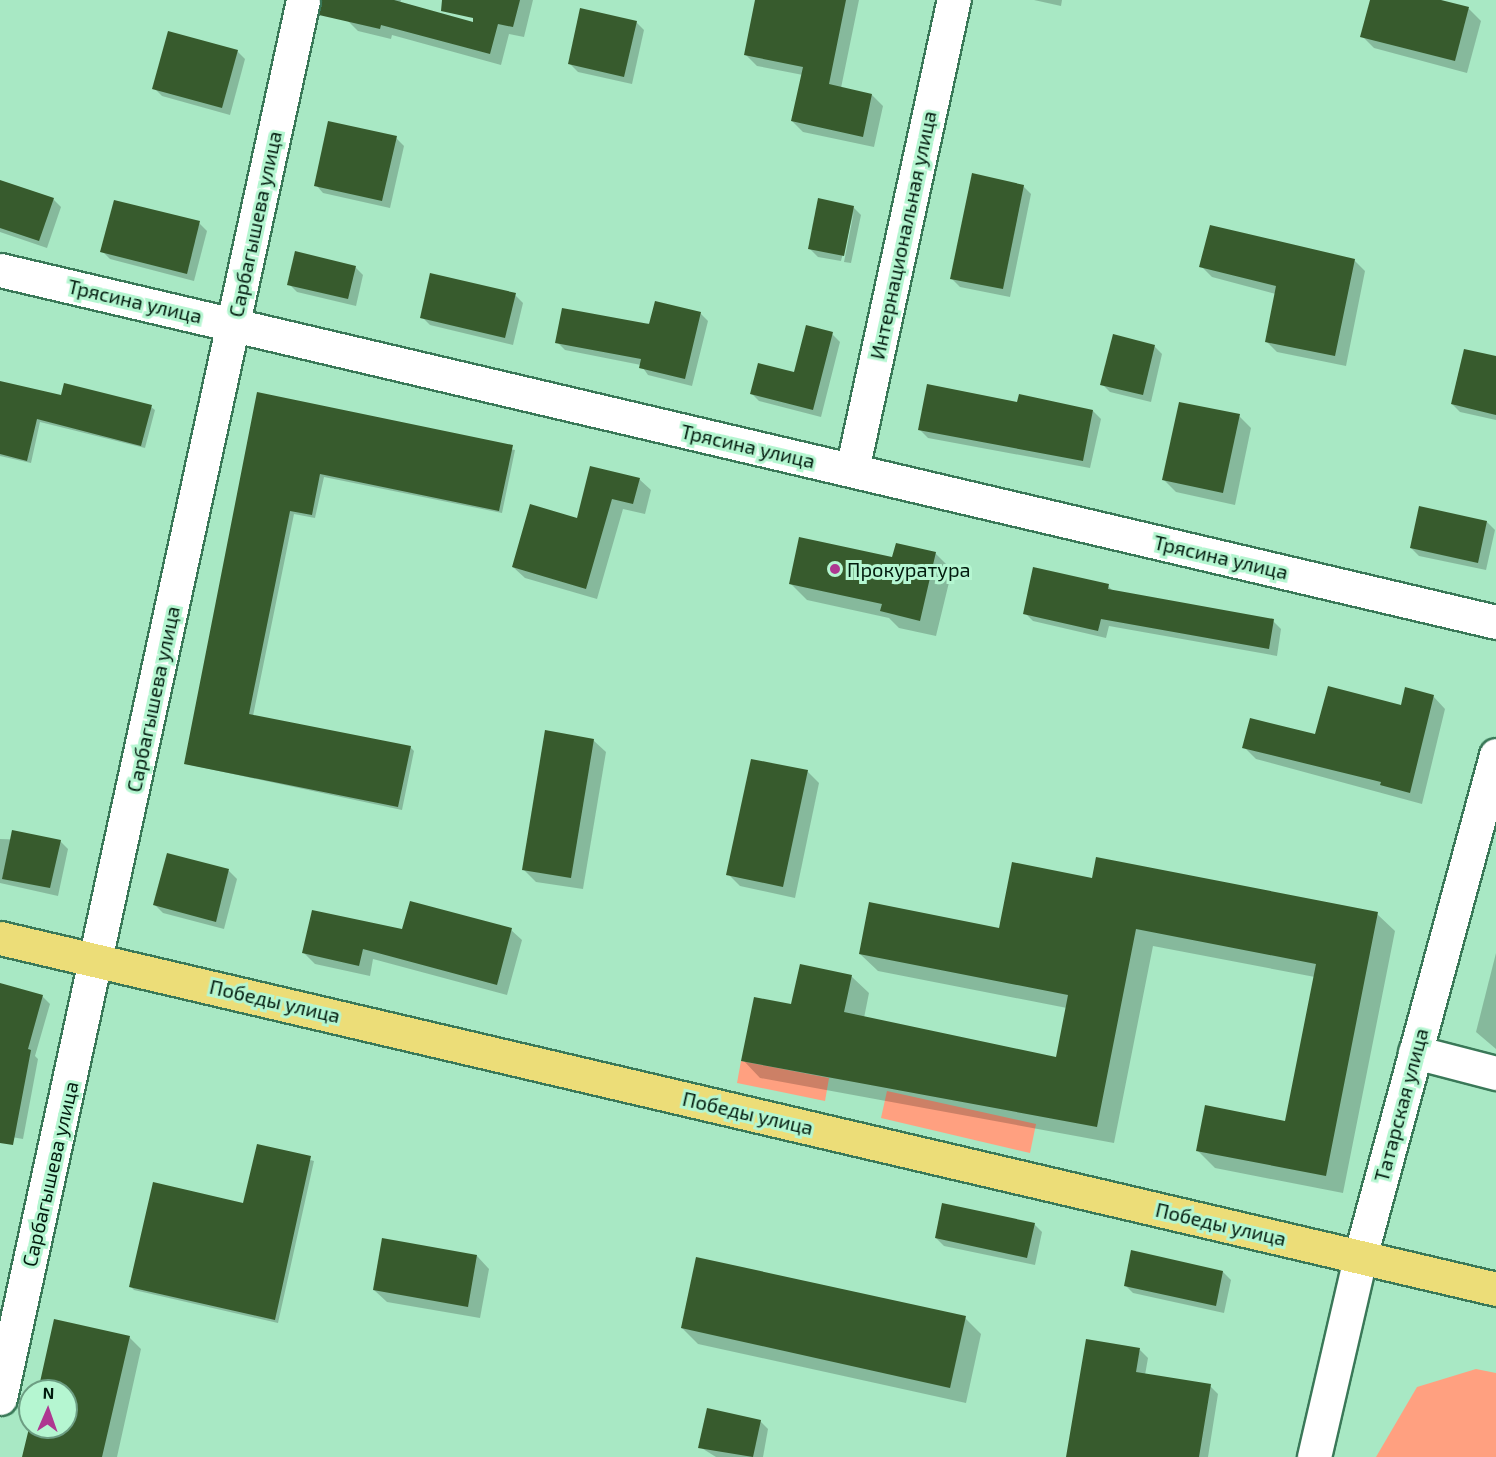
<!DOCTYPE html>
<html>
<head>
<meta charset="utf-8">
<style>
  body { margin:0 }
  #map { position:relative; width:1496px; height:1457px; overflow:hidden; background:#a8e8c4; font-family:"Exo 2",sans-serif }
  div>[style] { position:absolute }
  .green>* { inset:0; background:#ffa080 }
  .shadow>* { inset:0; background:#0003 }
  .building>* { inset:0; background:#375b2d }
  .roads { filter:drop-shadow(2px 0 #3a7858) drop-shadow(-2px 0 #3a7858) drop-shadow(0 2px #3a7858) drop-shadow(0 -2px #3a7858) }
  .minor>* { height:33px; margin:-16.5px; padding:0 16.5px; transform-origin:16.5px; border-radius:16.5px; background:#fff }
  .major>* { height:33px; margin:-16.5px; padding:0 16.5px; transform-origin:16.5px; border-radius:16.5px; background:#ecdd78 }
  .dots>* { width:16px; height:16px; translate:-50% -50%; box-sizing:border-box; border:3px solid #b5f6d1; border-radius:50% }
  span { translate:-50% -50%; white-space:nowrap; text-align:center; line-height:1.15; -webkit-text-stroke:6px #b5f6d1; paint-order:stroke }
  .street-label { font-size:20px; color:#021b0e }
  .poi-label { font-size:20px; color:#021b0e }
  .left { translate:0 -50%; text-align:left }
  .north { position:absolute; left:18px; top:1379px; width:60px; height:60px; box-sizing:border-box; background:#b5f6d1; border:2px solid #6d9e83; border-radius:50%; rotate:2deg; font-size:16px; font-weight:700; line-height:24px; text-align:center; color:#021b0e }
  .north::after { content:''; display:block; margin:auto; width:21px; height:27px; background:#ae3891; clip-path:polygon(50% 0,100% 100%,50% 72%,0 100%) }
</style>
</head>
<body>
<div id="map">
  <div class="green">
    <div style="clip-path:polygon(741px 1061px,829px 1078px,825px 1101px,737px 1083px)"></div>
    <div style="clip-path:polygon(887px 1091px,1036px 1124px,1030px 1153px,881px 1118px)"></div>
    <div style="clip-path:polygon(1476px 1369px,1496px 1373px,1496px 1457px,1376px 1457px,1417px 1387px)"></div>
  </div>
  <div class="shadow">
    <div style="clip-path:polygon(352px 0,401px 0,400px 3px,474px 23px,479px 0,533px 0,524px 37px,509px 34px,501px 65px,392px 35px,391px 39px,358px 31px,347px 20px)"></div>
    <div style="clip-path:polygon(757px 0,859px 0,841px 88px,872px 95px,883px 106px,874px 147px,803px 132px,792px 121px,803px 75px,757px 66px,746px 55px)"></div>
    <div style="clip-path:polygon(1034px 0,1062px 0,1061px 6px)"></div>
    <div style="clip-path:polygon(1371px 0,1435px 0,1469px 9px,1481px 21px,1467px 73px,1374px 48px,1362px 36px)"></div>
    <div style="clip-path:polygon(636px 22px,644px 30px,632px 84px,578px 72px,570px 64px)"></div>
    <div style="clip-path:polygon(237px 51px,245px 59px,230px 115px,162px 96px,154px 88px)"></div>
    <div style="clip-path:polygon(396px 138px,404px 146px,390px 208px,323px 193px,316px 185px)"></div>
    <div style="clip-path:polygon(0 181px,53px 199px,61px 207px,47px 248px,0 232px)"></div>
    <div style="clip-path:polygon(1023px 186px,1031px 194px,1010px 297px,960px 287px,952px 279px)"></div>
    <div style="clip-path:polygon(853px 207px,861px 215px,851px 263px,844px 262px,854px 211px,841px 261px,818px 257px,810px 249px)"></div>
    <div style="clip-path:polygon(199px 223px,207px 231px,194px 281px,110px 259px,102px 251px)"></div>
    <div style="clip-path:polygon(1354px 260px,1365px 271px,1346px 366px,1277px 352px,1266px 341px,1276px 294px,1212px 277px,1201px 266px)"></div>
    <div style="clip-path:polygon(355px 267px,363px 275px,356px 306px,297px 292px,289px 284px)"></div>
    <div style="clip-path:polygon(515px 295px,523px 303px,513px 345px,430px 325px,422px 317px)"></div>
    <div style="clip-path:polygon(700px 313px,708px 321px,692px 386px,648px 375px,641px 365px,565px 350px,557px 342px)"></div>
    <div style="clip-path:polygon(832px 334px,840px 342px,821px 417px,759px 401px,751px 393px,795px 374px)"></div>
    <div style="clip-path:polygon(1154px 346px,1162px 354px,1151px 402px,1110px 392px,1102px 384px)"></div>
    <div style="clip-path:polygon(1496px 358px,1496px 420px,1460px 412px,1452px 404px)"></div>
    <div style="clip-path:polygon(0 383px,62px 397px,151px 407px,155px 410px,145px 448px,40px 422px,31px 463px,0 456px)"></div>
    <div style="clip-path:polygon(258px 394px,515px 450px,502px 513px,324px 477px,315px 518px,294px 514px,253px 716px,410px 747px,414px 751px,402px 810px,186px 764px)"></div>
    <div style="clip-path:polygon(1018px 404px,1093px 411px,1101px 419px,1090px 468px,928px 438px,920px 430px)"></div>
    <div style="clip-path:polygon(1239px 416px,1251px 428px,1235px 505px,1176px 492px,1164px 480px)"></div>
    <div style="clip-path:polygon(639px 479px,651px 490px,645px 514px,623px 509px,597px 599px,525px 578px,513px 567px)"></div>
    <div style="clip-path:polygon(1487px 522px,1495px 530px,1486px 570px,1419px 556px,1411px 548px)"></div>
    <div style="clip-path:polygon(935px 553px,952px 570px,936px 636px,899px 628px,889px 618px,807px 600px,790px 583px)"></div>
    <div style="clip-path:polygon(1108px 586px,1114px 592px,1273px 621px,1281px 629px,1277px 656px,1109px 626px,1106px 638px,1033px 621px,1025px 613px)"></div>
    <div style="clip-path:polygon(1433px 696px,1445px 709px,1422px 804px,1256px 759px,1244px 747px,1316px 736px)"></div>
    <div style="clip-path:polygon(593px 740px,606px 752px,583px 889px,536px 882px,524px 870px)"></div>
    <div style="clip-path:polygon(807px 771px,819px 783px,795px 898px,740px 886px,728px 874px)"></div>
    <div style="clip-path:polygon(0 839px,60px 841px,68px 849px,58px 896px,0 883px)"></div>
    <div style="clip-path:polygon(168px 855px,229px 871px,237px 879px,224px 929px,163px 913px,155px 905px)"></div>
    <div style="clip-path:polygon(1093px 880px,1377px 914px,1395px 931px,1343px 1193px,1215px 1168px,1197px 1150px,1286px 1123px,1315px 977px,1153px 946px,1114px 1143px,760px 1078px,743px 1060px,792px 1006px,851px 976px,869px 993px,864px 1018px,1057px 1059px,1067px 1008px,878px 971px,860px 954px,1000px 929px)"></div>
    <div style="clip-path:polygon(511px 930px,522px 940px,507px 995px,373px 959px,370px 976px,315px 964px,304px 953px,404px 931px)"></div>
    <div style="clip-path:polygon(1496px 953px,1496px 1049px,1476px 1032px)"></div>
    <div style="clip-path:polygon(0 984px,42px 996px,50px 1004px,35px 1056px,38px 1059px,23px 1139px,0 1135px)"></div>
    <div style="clip-path:polygon(258px 1146px,314px 1161px,278px 1323px,134px 1290px,130px 1286px,244px 1205px)"></div>
    <div style="clip-path:polygon(1034px 1224px,1042px 1232px,1035px 1265px,944px 1246px,936px 1238px)"></div>
    <div style="clip-path:polygon(477px 1256px,489px 1269px,480px 1318px,387px 1302px,374px 1290px)"></div>
    <div style="clip-path:polygon(1223px 1272px,1231px 1280px,1224px 1313px,1133px 1293px,1125px 1285px)"></div>
    <div style="clip-path:polygon(965px 1318px,981px 1334px,966px 1403px,698px 1344px,682px 1328px)"></div>
    <div style="clip-path:polygon(129px 1337px,141px 1349px,117px 1457px,24px 1457px,66px 1427px,66px 1391px,39px 1391px)"></div>
    <div style="clip-path:polygon(1140px 1350px,1148px 1358px,1145px 1375px,1210px 1386px,1218px 1394px,1208px 1457px,1068px 1457px)"></div>
    <div style="clip-path:polygon(760px 1421px,768px 1429px,763px 1457px,716px 1457px,700px 1447px)"></div>
  </div>
  <div class="building">
    <div style="clip-path:polygon(321px 0,394px 0,473px 22px,473px 18px,441px 11px,442px 0,520px 0,513px 27px,498px 24px,490px 54px,381px 25px,380px 29px,319px 15px)"></div>
    <div style="clip-path:polygon(755px 0,846px 0,829px 84px,872px 94px,863px 137px,791px 121px,803px 67px,744px 55px)"></div>
    <div style="clip-path:polygon(1370px 0,1441px 0,1469px 7px,1455px 61px,1360px 37px)"></div>
    <div style="clip-path:polygon(580px 8px,637px 21px,624px 77px,568px 64px)"></div>
    <div style="clip-path:polygon(168px 31px,238px 50px,222px 108px,152px 89px)"></div>
    <div style="clip-path:polygon(328px 121px,397px 136px,382px 201px,314px 186px)"></div>
    <div style="clip-path:polygon(972px 173px,1024px 185px,1003px 289px,950px 279px)"></div>
    <div style="clip-path:polygon(0 180px,54px 198px,39px 241px,0 228px)"></div>
    <div style="clip-path:polygon(818px 198px,854px 206px,844px 256px,808px 249px)"></div>
    <div style="clip-path:polygon(114px 200px,200px 221px,187px 274px,100px 252px)"></div>
    <div style="clip-path:polygon(1210px 225px,1355px 259px,1335px 356px,1265px 342px,1276px 286px,1199px 267px)"></div>
    <div style="clip-path:polygon(295px 251px,356px 266px,348px 299px,287px 285px)"></div>
    <div style="clip-path:polygon(430px 273px,516px 293px,505px 338px,420px 318px)"></div>
    <div style="clip-path:polygon(655px 301px,701px 312px,685px 379px,639px 368px,641px 359px,555px 343px,562px 308px,649px 324px)"></div>
    <div style="clip-path:polygon(806px 325px,833px 332px,813px 410px,750px 394px,758px 363px,794px 372px)"></div>
    <div style="clip-path:polygon(1113px 334px,1155px 345px,1143px 395px,1100px 385px)"></div>
    <div style="clip-path:polygon(1464px 349px,1496px 356px,1496px 415px,1451px 404px)"></div>
    <div style="clip-path:polygon(0 381px,61px 395px,64px 383px,152px 405px,141px 446px,37px 419px,27px 461px,0 454px)"></div>
    <div style="clip-path:polygon(927px 384px,1017px 402px,1019px 394px,1093px 410px,1083px 461px,918px 430px)"></div>
    <div style="clip-path:polygon(257px 392px,513px 445px,499px 511px,320px 474px,312px 515px,290px 511px,249px 714px,411px 746px,398px 807px,184px 764px)"></div>
    <div style="clip-path:polygon(1179px 402px,1240px 414px,1223px 493px,1162px 480px)"></div>
    <div style="clip-path:polygon(590px 466px,640px 478px,633px 504px,612px 499px,586px 589px,512px 567px,530px 504px,577px 518px)"></div>
    <div style="clip-path:polygon(1419px 506px,1487px 521px,1478px 563px,1410px 548px)"></div>
    <div style="clip-path:polygon(799px 537px,892px 557px,896px 543px,936px 552px,920px 621px,880px 611px,882px 604px,789px 584px)"></div>
    <div style="clip-path:polygon(1033px 567px,1109px 584px,1108px 589px,1274px 619px,1269px 649px,1101px 619px,1098px 631px,1023px 614px)"></div>
    <div style="clip-path:polygon(1328px 686px,1401px 705px,1405px 687px,1434px 695px,1410px 793px,1380px 785px,1381px 782px,1242px 748px,1250px 718px,1315px 734px)"></div>
    <div style="clip-path:polygon(545px 730px,594px 739px,571px 878px,522px 870px)"></div>
    <div style="clip-path:polygon(751px 759px,808px 770px,783px 887px,726px 875px)"></div>
    <div style="clip-path:polygon(12px 830px,61px 840px,50px 888px,2px 879px)"></div>
    <div style="clip-path:polygon(167px 853px,229px 869px,216px 922px,153px 905px)"></div>
    <div style="clip-path:polygon(1096px 857px,1378px 912px,1326px 1176px,1196px 1151px,1205px 1105px,1285px 1121px,1316px 964px,1136px 929px,1097px 1127px,741px 1061px,754px 997px,791px 1004px,800px 964px,852px 975px,844px 1012px,1056px 1057px,1068px 995px,859px 954px,869px 902px,999px 928px,1012px 862px,1092px 878px)"></div>
    <div style="clip-path:polygon(410px 901px,512px 928px,497px 985px,363px 949px,359px 966px,302px 953px,312px 910px,402px 929px)"></div>
    <div style="clip-path:polygon(0 983px,43px 995px,28px 1049px,31px 1050px,13px 1145px,0 1143px)"></div>
    <div style="clip-path:polygon(257px 1144px,311px 1156px,275px 1320px,129px 1287px,153px 1182px,243px 1203px)"></div>
    <div style="clip-path:polygon(942px 1203px,1035px 1223px,1027px 1258px,935px 1238px)"></div>
    <div style="clip-path:polygon(382px 1238px,477px 1255px,468px 1307px,373px 1290px)"></div>
    <div style="clip-path:polygon(1131px 1250px,1223px 1271px,1216px 1306px,1124px 1286px)"></div>
    <div style="clip-path:polygon(696px 1257px,966px 1316px,950px 1388px,681px 1328px)"></div>
    <div style="clip-path:polygon(54px 1319px,130px 1336px,102px 1457px,22px 1457px,30px 1424px,66px 1427px,66px 1391px,38px 1391px)"></div>
    <div style="clip-path:polygon(1086px 1339px,1140px 1348px,1136px 1372px,1211px 1384px,1199px 1457px,1066px 1457px)"></div>
    <div style="clip-path:polygon(707px 1408px,761px 1420px,753px 1457px,698px 1448px)"></div>
  </div>
  <div class="roads">
    <div class="minor">
      <div style="left:0;top:270px;width:1537px;rotate:13.24deg"></div>
      <div style="left:852px;top:470px;width:481px;rotate:-77.8deg"></div>
      <div style="left:1415px;top:1052px;width:84px;rotate:14.5deg"></div>
      <div style="left:0;top:1398px;width:1430px;rotate:-77.77deg"></div>
      <div style="left:1314px;top:1457px;width:205px;rotate:-77deg"></div>
      <div style="left:1360px;top:1257px;width:520px;rotate:-74.84deg"></div>
    </div>
    <div class="major">
      <div style="left:0;top:938px;width:1537px;rotate:13.2deg"></div>
    </div>
  </div>
  <div class="dots">
    <div style="left:835px;top:569px;background:#ae3891"></div>
  </div>
  <div class="street-label">
    <span style="left:255px;top:224px;rotate:-78deg">Сарбагышева улица</span>
    <span style="left:903px;top:235px;rotate:-78deg">Интернациональная улица</span>
    <span style="left:135px;top:301px;rotate:13deg">Трясина улица</span>
    <span style="left:748px;top:446px;rotate:13deg">Трясина улица</span>
    <span style="left:1221px;top:557px;rotate:13deg">Трясина улица</span>
    <span style="left:153px;top:699px;rotate:-78deg">Сарбагышева улица</span>
    <span style="left:275px;top:1001px;rotate:13deg">Победы улица</span>
    <span style="left:1401px;top:1105px;rotate:-75deg">Татарская улица</span>
    <span style="left:748px;top:1113px;rotate:13deg">Победы улица</span>
    <span style="left:50px;top:1174px;rotate:-77deg">Сарбагышева улица</span>
    <span style="left:1221px;top:1224px;rotate:13deg">Победы улица</span>
  </div>
  <div class="poi-label">
    <span class="left" style="left:847px;top:569px">Прокуратура</span>
  </div>
  <div class="north">N</div>
</div>
</body>
</html>
